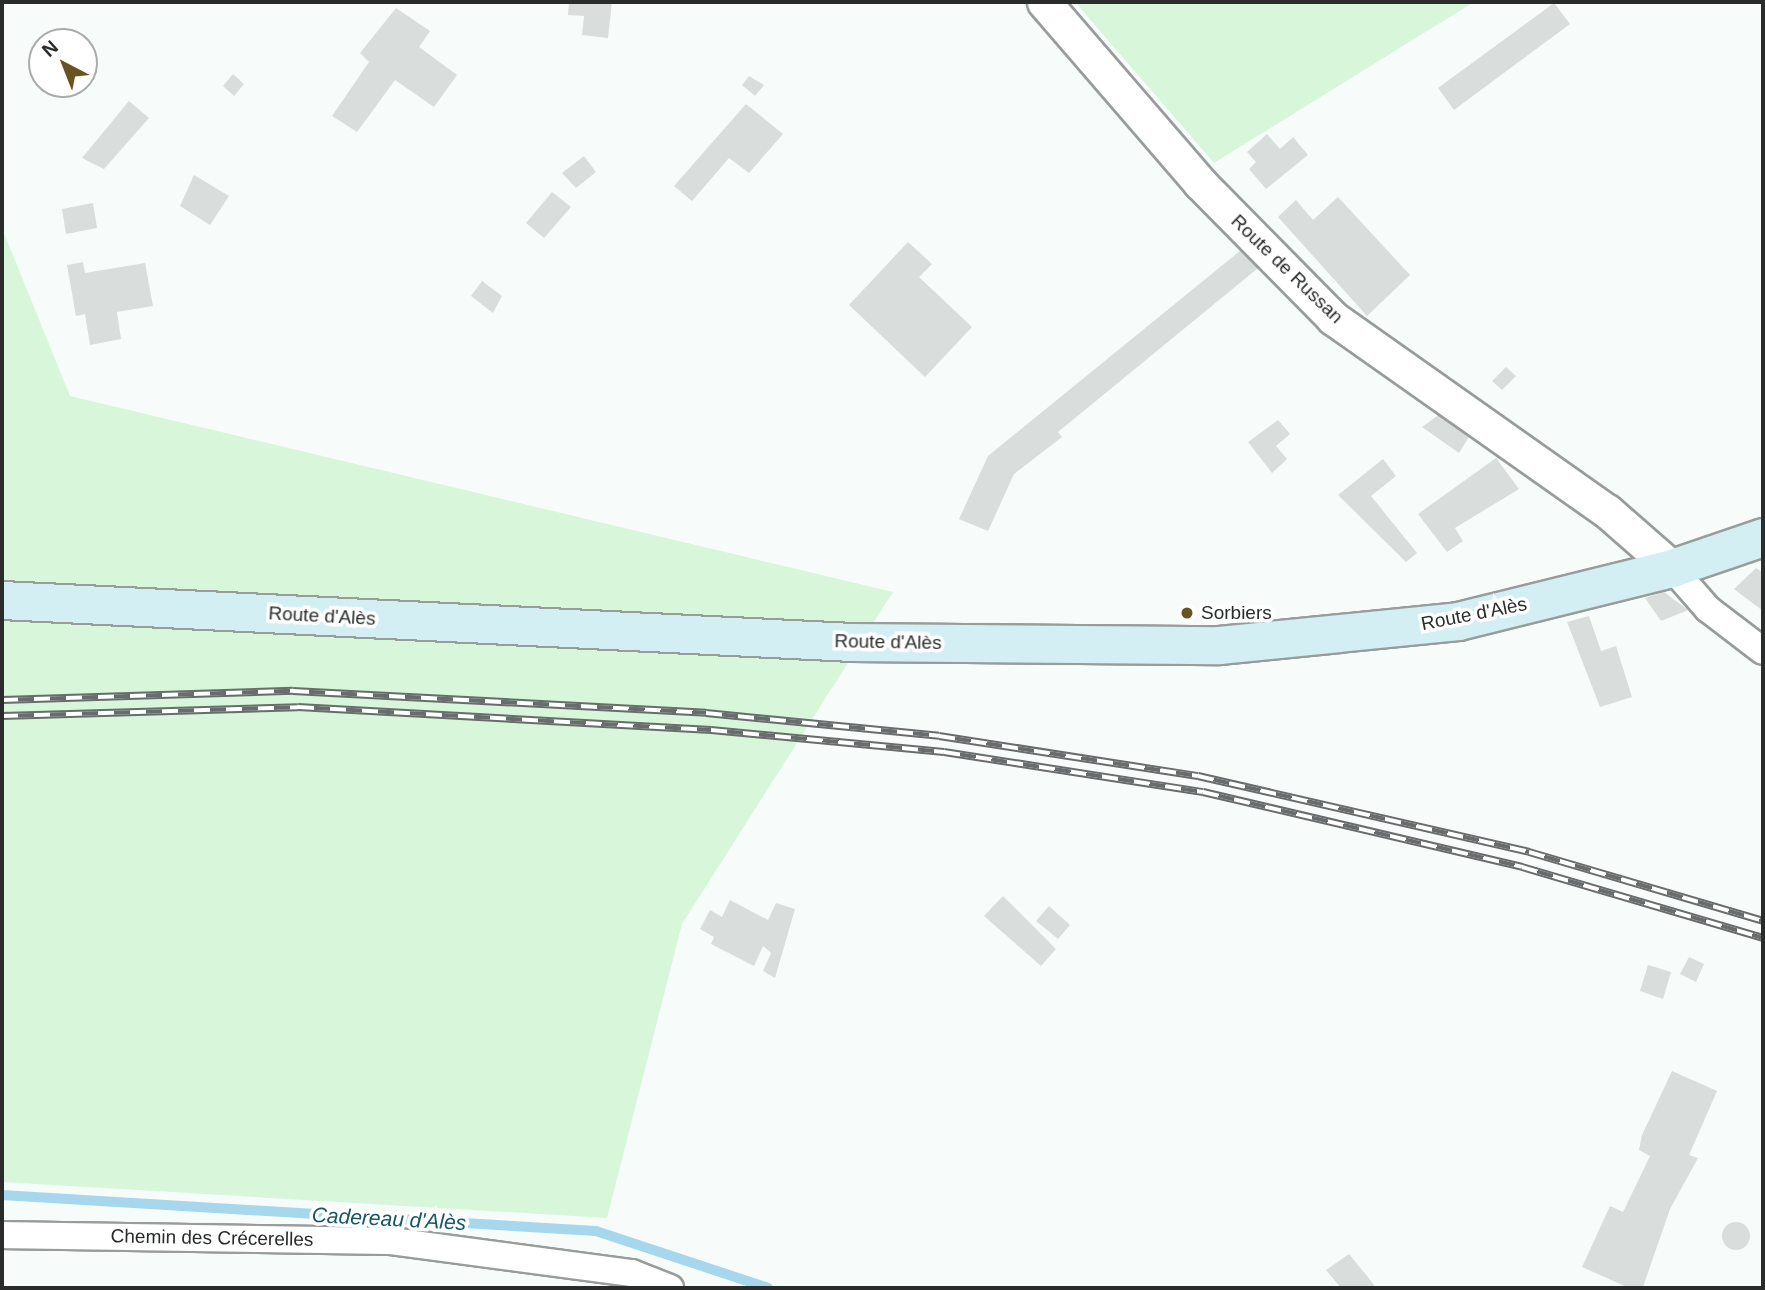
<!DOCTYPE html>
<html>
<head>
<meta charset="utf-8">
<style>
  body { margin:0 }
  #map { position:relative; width:1765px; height:1290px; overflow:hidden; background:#f7fcfb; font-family:Helvetica,sans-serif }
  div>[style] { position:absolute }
  .green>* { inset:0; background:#d8f6da }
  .stream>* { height:10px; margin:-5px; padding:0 5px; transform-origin:5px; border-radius:5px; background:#a6d7ec }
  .building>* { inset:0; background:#d9dddb }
  .round { border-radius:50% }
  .roads { filter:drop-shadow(2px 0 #989d9c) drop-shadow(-2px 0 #989d9c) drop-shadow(0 2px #989d9c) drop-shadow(0 -2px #989d9c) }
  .minor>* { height:26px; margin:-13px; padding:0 13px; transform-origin:13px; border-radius:13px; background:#fff }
  .tertiary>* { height:33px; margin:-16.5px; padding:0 16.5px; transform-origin:16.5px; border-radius:16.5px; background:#fff }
  .secondary>* { height:37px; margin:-18.5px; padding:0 18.5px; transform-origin:18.5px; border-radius:18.5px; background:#d3eff3 }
  .rail>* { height:8px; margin-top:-4px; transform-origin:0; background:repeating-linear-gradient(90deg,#fff 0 16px,#696c6c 0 32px); box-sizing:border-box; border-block:2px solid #696c6c }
  .dots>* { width:19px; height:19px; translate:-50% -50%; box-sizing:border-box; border:4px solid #fff; border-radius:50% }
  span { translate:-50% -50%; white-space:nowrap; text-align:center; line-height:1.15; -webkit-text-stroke:7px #fff; paint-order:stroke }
  .street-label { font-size:19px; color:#2a2c2c }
  .poi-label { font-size:19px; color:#2a2c2c }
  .left { translate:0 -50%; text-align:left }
  .water-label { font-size:21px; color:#16566b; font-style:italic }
  .frame { position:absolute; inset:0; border:4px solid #2a2c2c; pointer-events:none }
  .north { position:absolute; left:28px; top:28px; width:70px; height:70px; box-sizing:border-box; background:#fff; border:2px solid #aaabab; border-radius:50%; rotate:318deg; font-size:19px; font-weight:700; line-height:28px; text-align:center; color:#2a2c2c }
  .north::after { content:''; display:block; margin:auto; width:24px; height:32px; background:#685423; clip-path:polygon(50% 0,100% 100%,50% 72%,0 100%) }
</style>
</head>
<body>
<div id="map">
  <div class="green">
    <div style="clip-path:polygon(1075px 2px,1474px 2px,1214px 163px)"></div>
    <div style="clip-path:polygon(2px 228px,70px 396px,893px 592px,682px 924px,607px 1218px,2px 1182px)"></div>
  </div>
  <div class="stream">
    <div style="left:2px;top:1195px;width:595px;rotate:3.47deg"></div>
    <div style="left:596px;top:1231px;width:181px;rotate:18.3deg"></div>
  </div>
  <div class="building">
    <div style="clip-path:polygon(569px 2px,612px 2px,608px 38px,582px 35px,584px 16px,568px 15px)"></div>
    <div style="clip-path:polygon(1554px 3px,1570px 24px,1454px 110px,1438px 88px)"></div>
    <div style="clip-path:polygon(396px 8px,430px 31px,419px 47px,457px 75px,434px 107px,395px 80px,357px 132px,332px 116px,369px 62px,360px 53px)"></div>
    <div style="clip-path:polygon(233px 74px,244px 84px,234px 96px,223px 86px)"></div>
    <div style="clip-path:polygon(749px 76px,764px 85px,755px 96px,742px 85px)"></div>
    <div style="clip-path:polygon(129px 101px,149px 118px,104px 169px,82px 158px)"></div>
    <div style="clip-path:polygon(746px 104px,783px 134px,749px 173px,729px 158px,692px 201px,674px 186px)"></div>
    <div style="clip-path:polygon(1267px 134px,1280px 149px,1293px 137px,1308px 155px,1266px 189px,1249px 169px,1256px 162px,1247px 152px)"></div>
    <div style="clip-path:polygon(584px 156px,596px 172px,576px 188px,562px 173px)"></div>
    <div style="clip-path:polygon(194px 175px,229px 196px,210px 225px,180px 206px)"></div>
    <div style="clip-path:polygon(552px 192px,571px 207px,544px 238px,526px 223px)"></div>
    <div style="clip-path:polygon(1338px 197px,1410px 275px,1367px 316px,1278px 217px,1296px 200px,1313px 220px)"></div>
    <div style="clip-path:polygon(93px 203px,97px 228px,66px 234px,62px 209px)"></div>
    <div style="clip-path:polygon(908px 242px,932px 264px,919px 277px,972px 327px,925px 377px,849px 305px)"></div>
    <div style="clip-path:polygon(1246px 246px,1263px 264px,1058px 432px,1062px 437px,1014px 474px,988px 531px,959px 519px,988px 456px)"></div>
    <div style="clip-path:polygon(83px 262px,85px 273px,145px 263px,153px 306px,117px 312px,121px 339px,90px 345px,85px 314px,76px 316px,67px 265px)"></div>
    <div style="clip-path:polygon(482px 281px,502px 296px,493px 313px,471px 296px)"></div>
    <div style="clip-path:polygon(1506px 367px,1516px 376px,1502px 390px,1492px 381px)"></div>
    <div style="clip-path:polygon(1444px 411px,1472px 432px,1459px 453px,1422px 427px)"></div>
    <div style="clip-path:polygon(1278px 420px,1290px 434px,1276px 446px,1287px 459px,1272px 473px,1248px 442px)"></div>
    <div style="clip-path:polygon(1496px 458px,1519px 489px,1455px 528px,1463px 541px,1447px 552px,1418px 514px)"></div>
    <div style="clip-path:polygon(1383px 459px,1396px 476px,1371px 496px,1417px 553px,1406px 562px,1338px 495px)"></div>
    <div style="clip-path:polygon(1756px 568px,1763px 573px,1763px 611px,1734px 589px)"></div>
    <div style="clip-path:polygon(1664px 592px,1688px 610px,1661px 621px,1645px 598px)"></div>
    <div style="clip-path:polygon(1589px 616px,1601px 651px,1616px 646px,1632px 697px,1600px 707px,1567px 622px)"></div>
    <div style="clip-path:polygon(1003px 896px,1056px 949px,1041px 966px,984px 916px)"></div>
    <div style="clip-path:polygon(730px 900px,768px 920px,776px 903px,795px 909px,775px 978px,763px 971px,771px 953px,763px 946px,754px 966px,711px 944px,714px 937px,700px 929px,710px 910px,722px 917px)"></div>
    <div style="clip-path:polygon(1049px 906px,1070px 925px,1058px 939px,1036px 921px)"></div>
    <div style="clip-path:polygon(1689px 957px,1704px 964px,1696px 982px,1680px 974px)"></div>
    <div style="clip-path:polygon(1648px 965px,1671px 972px,1663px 999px,1640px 991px)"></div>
    <div style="clip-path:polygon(1672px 1071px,1717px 1091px,1689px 1155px,1698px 1158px,1670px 1209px,1643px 1287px,1629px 1288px,1582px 1267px,1610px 1206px,1623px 1212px,1650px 1156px,1639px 1150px,1642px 1135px)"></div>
    <div class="round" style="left:1722px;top:1222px;width:28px;height:28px"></div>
    <div style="clip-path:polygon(1349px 1254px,1371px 1281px,1376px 1288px,1341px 1288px,1326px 1270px)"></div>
  </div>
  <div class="roads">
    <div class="minor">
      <div style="left:1672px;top:568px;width:55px;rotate:48.7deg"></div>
      <div style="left:1708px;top:609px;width:69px;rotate:37.4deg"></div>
      <div style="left:2px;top:1235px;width:389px;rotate:0.9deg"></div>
      <div style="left:391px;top:1241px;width:243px;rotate:7.6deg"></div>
      <div style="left:632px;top:1273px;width:41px;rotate:21.5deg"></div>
    </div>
    <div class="tertiary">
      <div style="left:1044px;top:2px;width:239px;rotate:49.2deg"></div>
      <div style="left:1200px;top:183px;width:190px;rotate:45.4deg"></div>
      <div style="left:1333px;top:318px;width:335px;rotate:35.2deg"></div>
      <div style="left:1607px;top:511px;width:86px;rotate:41.2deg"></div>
    </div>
    <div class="secondary">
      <div style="left:2px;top:600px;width:850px;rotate:2.83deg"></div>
      <div style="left:851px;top:642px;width:368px;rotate:0.5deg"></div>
      <div style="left:1219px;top:645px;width:240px;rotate:-5.7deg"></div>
      <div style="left:1458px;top:621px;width:220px;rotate:-13.9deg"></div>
      <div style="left:1672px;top:568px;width:96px;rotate:-18.8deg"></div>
    </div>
  </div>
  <div class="rail">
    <div style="left:2px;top:700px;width:291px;rotate:-1.8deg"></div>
    <div style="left:293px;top:691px;width:414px;rotate:3deg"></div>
    <div style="left:706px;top:713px;width:234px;rotate:5.6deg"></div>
    <div style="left:939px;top:736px;width:262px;rotate:8.8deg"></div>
    <div style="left:1198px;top:776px;width:340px;rotate:12.9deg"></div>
    <div style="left:1529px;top:852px;width:244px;rotate:16.4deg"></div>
    <div style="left:2px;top:716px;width:296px;rotate:-1.7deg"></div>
    <div style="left:298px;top:707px;width:414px;rotate:3.2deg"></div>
    <div style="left:711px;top:730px;width:234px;rotate:5.4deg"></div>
    <div style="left:944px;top:752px;width:262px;rotate:8.8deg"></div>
    <div style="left:1203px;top:792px;width:328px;rotate:13.2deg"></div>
    <div style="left:1522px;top:867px;width:251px;rotate:16.4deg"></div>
  </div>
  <div class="dots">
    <div style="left:1187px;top:613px;background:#685423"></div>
  </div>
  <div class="street-label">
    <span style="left:1287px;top:269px;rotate:44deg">Route de Russan</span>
    <span style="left:1474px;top:614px;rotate:-11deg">Route d'Alès</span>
    <span style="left:322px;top:616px;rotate:3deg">Route d'Alès</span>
    <span style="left:888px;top:642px;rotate:1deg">Route d'Alès</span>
    <span style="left:212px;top:1238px;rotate:1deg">Chemin des Crécerelles</span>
  </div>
  <div class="poi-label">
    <span class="left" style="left:1201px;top:613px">Sorbiers</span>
  </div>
  <div class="water-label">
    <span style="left:389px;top:1219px;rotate:3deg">Cadereau d'Alès</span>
  </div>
  <div class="frame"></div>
  <div class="north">N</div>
</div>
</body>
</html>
